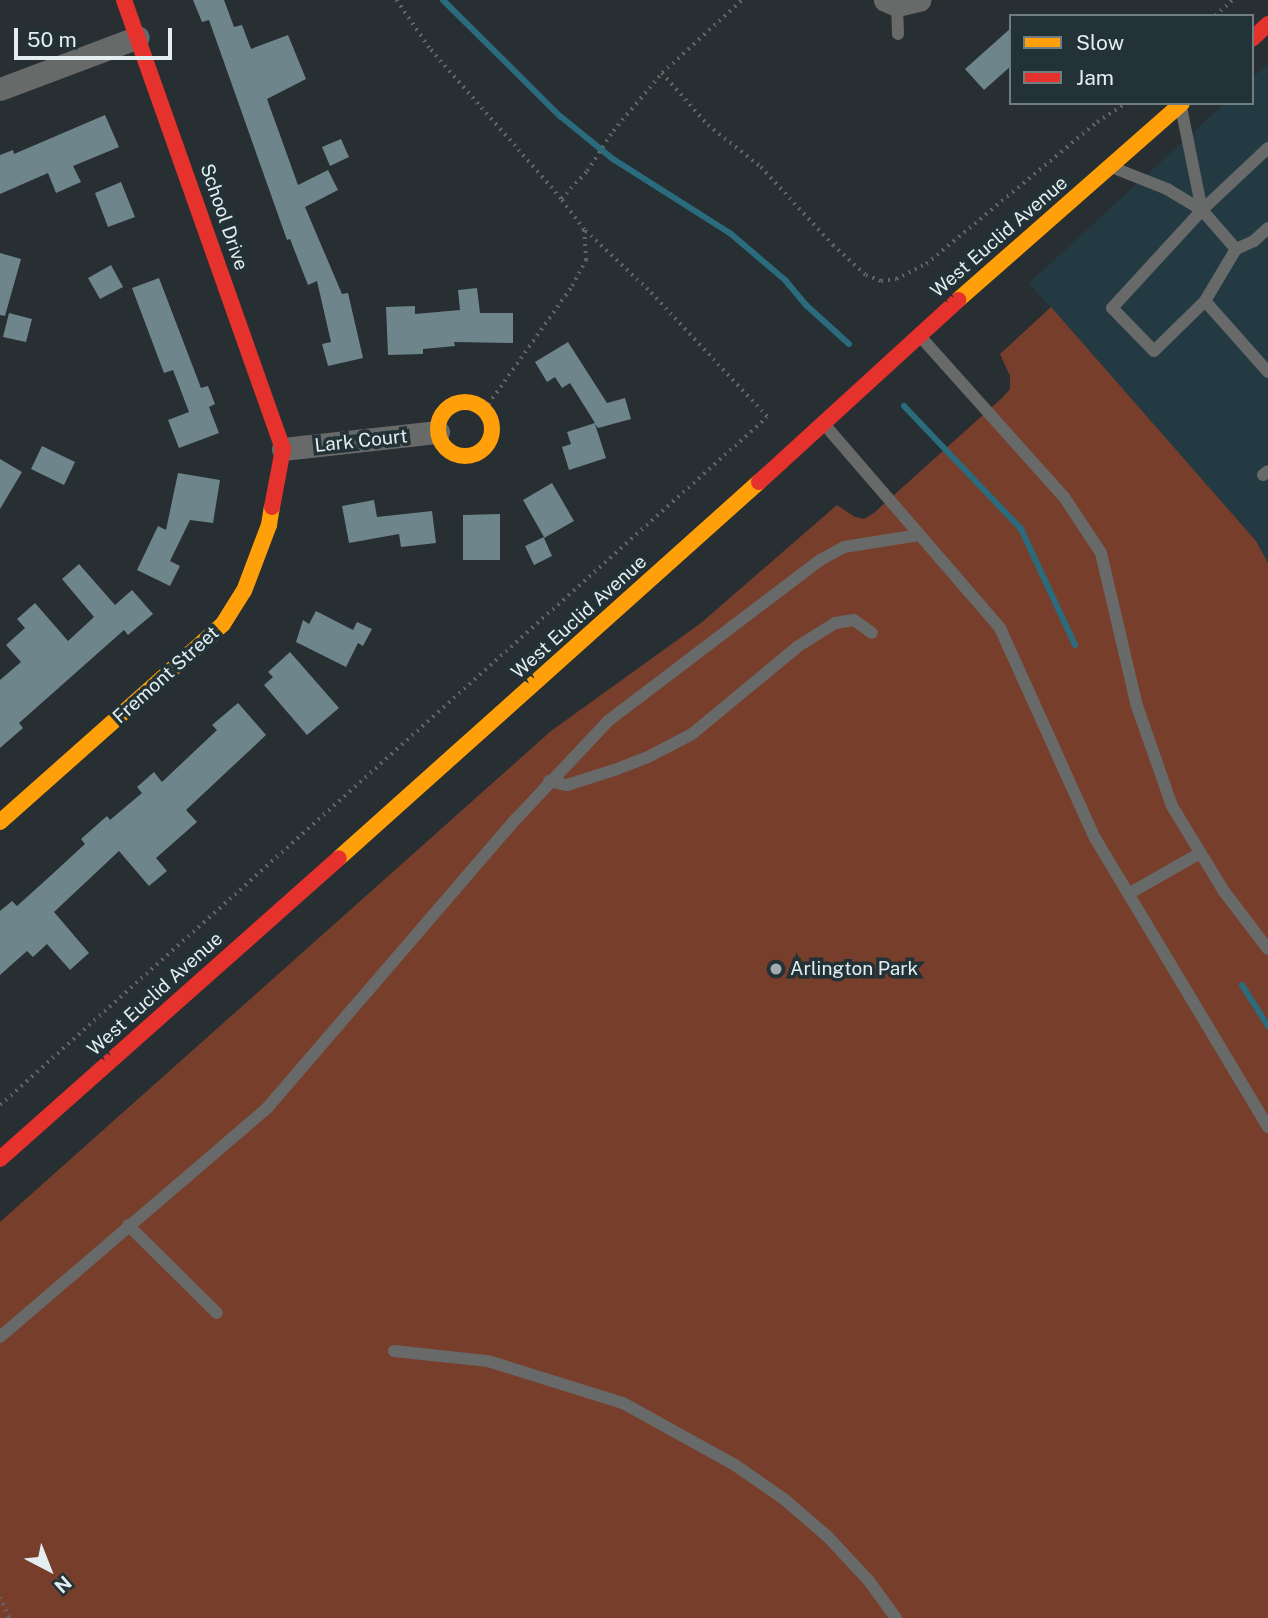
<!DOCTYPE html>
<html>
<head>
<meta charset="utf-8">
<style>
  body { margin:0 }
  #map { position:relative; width:1268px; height:1618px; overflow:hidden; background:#272f32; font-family:"Public Sans",sans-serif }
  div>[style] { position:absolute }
  .built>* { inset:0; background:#243a42 }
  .green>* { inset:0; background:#773f2b }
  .stream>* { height:6px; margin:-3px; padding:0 3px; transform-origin:3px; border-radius:3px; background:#2a6b7d }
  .building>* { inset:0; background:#6f858c }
  .path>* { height:3.5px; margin-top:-1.75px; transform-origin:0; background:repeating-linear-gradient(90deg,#616465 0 2px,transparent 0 7px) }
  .lane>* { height:12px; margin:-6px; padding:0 6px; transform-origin:6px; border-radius:6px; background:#686969 }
  .street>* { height:23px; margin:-11.5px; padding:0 11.5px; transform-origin:11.5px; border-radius:11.5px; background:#686969 }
  .slow>* { height:16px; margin:-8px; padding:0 8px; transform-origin:8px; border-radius:8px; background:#ff9f0a }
  .slow>.ring { margin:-8px; padding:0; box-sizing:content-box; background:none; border:16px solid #ff9f0a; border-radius:50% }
  .jam>* { height:16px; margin:-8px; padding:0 8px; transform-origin:8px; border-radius:8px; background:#e5322d }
  .dots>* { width:19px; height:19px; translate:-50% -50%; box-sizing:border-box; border:4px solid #223237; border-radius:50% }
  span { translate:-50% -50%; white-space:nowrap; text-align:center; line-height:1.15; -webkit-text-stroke:7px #223237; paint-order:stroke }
  .street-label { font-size:19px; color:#e4eef1 }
  .poi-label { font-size:19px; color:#e4eef1 }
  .left { translate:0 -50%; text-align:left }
  .legend { position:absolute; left:1009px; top:14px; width:245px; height:91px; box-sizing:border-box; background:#223237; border:2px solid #707d81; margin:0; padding:9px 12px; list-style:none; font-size:21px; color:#e4eef1 }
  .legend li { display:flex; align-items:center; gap:14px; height:35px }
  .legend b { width:35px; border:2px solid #707d81 }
  .north { position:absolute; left:14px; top:1534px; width:70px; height:70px; -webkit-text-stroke:5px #223237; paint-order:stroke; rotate:138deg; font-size:19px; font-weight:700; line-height:28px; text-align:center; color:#e4eef1 }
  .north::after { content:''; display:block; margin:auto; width:24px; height:32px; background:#e4eef1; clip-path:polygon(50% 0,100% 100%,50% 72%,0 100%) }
  .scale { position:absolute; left:14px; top:28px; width:158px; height:32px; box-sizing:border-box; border:4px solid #e4eef1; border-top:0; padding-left:9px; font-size:21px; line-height:24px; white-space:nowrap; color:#e4eef1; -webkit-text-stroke:5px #223237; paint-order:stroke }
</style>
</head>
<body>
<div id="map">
  <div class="built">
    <div style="clip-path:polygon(1268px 64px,1268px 563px,1256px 541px,1029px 283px,1225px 103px,1252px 103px,1252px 78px)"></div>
  </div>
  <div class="green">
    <div style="clip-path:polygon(1051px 307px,1256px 541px,1268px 563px,1268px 1618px,0 1618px,0 1222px,551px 731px,701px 623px,837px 505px,855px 517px,864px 519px,874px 513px,1003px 397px,1010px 389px,1010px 376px,1000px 354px)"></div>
  </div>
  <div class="stream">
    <div style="left:443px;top:0;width:165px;rotate:44.8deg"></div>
    <div style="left:560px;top:116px;width:68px;rotate:39.1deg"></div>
    <div style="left:613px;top:159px;width:140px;rotate:32.4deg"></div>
    <div style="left:731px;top:234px;width:71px;rotate:40.4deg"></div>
    <div style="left:785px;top:280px;width:33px;rotate:50deg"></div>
    <div style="left:806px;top:305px;width:58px;rotate:42.2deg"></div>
    <div style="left:904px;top:406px;width:170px;rotate:46.4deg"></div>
    <div style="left:1021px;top:529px;width:128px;rotate:65deg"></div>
    <div style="left:1242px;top:985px;width:49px;rotate:57.6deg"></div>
  </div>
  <div class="building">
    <div style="clip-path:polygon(193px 0,224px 0,234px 27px,242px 25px,251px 49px,288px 35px,306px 79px,267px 99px,298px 185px,328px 170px,338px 190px,305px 207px,342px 294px,348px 293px,363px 358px,328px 366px,322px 344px,331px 342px,317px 281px,308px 285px,290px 239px,287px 240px,209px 20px,202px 22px)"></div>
    <div style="clip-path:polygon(1011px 28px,1011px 66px,984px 90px,965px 69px)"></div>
    <div style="clip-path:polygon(105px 115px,119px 147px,73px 166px,81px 182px,56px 193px,48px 173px,0 194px,0 155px,13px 150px,14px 154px)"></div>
    <div style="clip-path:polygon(341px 139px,349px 157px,330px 166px,322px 147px)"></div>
    <div style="clip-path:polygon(121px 182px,135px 217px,108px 227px,95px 193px)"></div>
    <div style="clip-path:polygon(0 253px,21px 259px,5px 316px,0 315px)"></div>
    <div style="clip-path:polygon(111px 265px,123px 287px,100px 299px,88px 278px)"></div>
    <div style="clip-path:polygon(159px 278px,201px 388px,208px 386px,215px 404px,209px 407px,219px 433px,179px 448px,168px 420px,189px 412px,173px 370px,164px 373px,132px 288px)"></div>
    <div style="clip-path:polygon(477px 288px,480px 313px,513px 313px,513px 343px,454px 342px,455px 346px,423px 349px,423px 354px,388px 355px,386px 307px,415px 306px,415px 314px,460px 310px,458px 290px)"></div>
    <div style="clip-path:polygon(9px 313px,32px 319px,26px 342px,3px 337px)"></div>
    <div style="clip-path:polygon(568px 342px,607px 403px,625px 398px,631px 419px,598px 428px,595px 424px,606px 458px,569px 470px,562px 447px,571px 444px,567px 432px,595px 423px,570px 383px,562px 388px,555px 377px,547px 382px,535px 362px)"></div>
    <div style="clip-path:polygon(42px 446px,75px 462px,64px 485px,31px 469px)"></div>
    <div style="clip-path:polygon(0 459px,22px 472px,0 509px)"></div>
    <div style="clip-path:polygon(178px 473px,220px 480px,213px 523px,190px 520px,170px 561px,180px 566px,170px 586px,137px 570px,158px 526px,166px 530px)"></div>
    <div style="clip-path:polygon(552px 483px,574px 521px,544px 538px,552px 556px,534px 565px,525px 546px,544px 537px,523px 500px)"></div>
    <div style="clip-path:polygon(374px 500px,377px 517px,432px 511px,436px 543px,401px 547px,399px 534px,349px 543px,342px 506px)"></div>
    <div style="clip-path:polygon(500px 514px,500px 560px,463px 560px,463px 515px)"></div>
    <div style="clip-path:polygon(79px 564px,115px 605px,132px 590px,153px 614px,128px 635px,124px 630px,19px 723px,23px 728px,0 748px,0 680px,21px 662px,6px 645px,25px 628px,17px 619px,35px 603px,68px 641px,94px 617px,62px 579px)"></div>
    <div style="clip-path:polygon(316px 611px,353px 630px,357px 622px,372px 629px,363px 646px,358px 643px,346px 667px,296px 642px,303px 620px,309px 624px)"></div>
    <div style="clip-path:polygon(290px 652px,339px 708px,307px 735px,264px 685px,273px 677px,268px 672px)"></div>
    <div style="clip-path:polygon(238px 703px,266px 735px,186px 810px,197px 822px,156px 858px,167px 871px,149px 886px,119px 851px,54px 912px,89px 953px,70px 970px,47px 944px,33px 957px,27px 951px,0 975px,0 911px,12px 901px,17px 906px,47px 879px,85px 844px,81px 839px,107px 816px,110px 820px,142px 793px,137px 787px,154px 772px,162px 782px,217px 730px,212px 725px)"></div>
  </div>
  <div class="path">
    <div style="left:1215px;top:16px;width:23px;rotate:-43deg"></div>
    <div style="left:662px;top:73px;width:69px;rotate:48.5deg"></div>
    <div style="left:708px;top:125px;width:68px;rotate:38.4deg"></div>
    <div style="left:761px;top:167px;width:106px;rotate:47.3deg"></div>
    <div style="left:833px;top:245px;width:45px;rotate:42.3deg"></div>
    <div style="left:866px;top:275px;width:16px;rotate:22deg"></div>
    <div style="left:881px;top:281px;width:15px;rotate:-8deg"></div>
    <div style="left:896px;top:279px;width:34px;rotate:-27deg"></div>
    <div style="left:926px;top:264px;width:222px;rotate:-39.7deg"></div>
    <div style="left:1097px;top:122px;width:35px;rotate:-33deg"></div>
    <div style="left:561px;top:199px;width:38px;rotate:-47deg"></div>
    <div style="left:587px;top:171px;width:48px;rotate:-57deg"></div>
    <div style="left:613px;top:131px;width:76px;rotate:-49.8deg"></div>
    <div style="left:662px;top:73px;width:108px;rotate:-42.4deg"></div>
    <div style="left:484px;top:410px;width:152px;rotate:-54.6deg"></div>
    <div style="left:572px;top:286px;width:30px;rotate:-62deg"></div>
    <div style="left:586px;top:260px;width:30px;rotate:-94deg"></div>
    <div style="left:0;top:1105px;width:1030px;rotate:-41.89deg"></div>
    <div style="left:767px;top:417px;width:174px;rotate:-133.1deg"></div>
    <div style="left:648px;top:290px;width:88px;rotate:-136.8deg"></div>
    <div style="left:584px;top:230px;width:39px;rotate:-127deg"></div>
    <div style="left:561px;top:199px;width:201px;rotate:-131.2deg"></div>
    <div style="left:429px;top:48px;width:58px;rotate:-124.5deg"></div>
    <div style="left:0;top:1597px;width:23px;rotate:65deg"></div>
  </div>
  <div class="lane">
    <div style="left:897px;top:5px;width:29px;rotate:88deg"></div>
    <div style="left:1181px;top:107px;width:105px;rotate:78.5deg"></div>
    <div style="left:1114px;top:168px;width:57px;rotate:21.6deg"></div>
    <div style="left:1167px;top:189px;width:41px;rotate:31deg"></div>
    <div style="left:1202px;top:210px;width:52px;rotate:48.9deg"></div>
    <div style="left:1236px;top:249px;width:61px;rotate:120.8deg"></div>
    <div style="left:1205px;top:301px;width:95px;rotate:48.4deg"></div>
    <div style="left:1236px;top:249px;width:20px;rotate:-24deg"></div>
    <div style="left:1254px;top:241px;width:19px;rotate:-43deg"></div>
    <div style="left:1205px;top:301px;width:71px;rotate:135.6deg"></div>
    <div style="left:1154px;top:351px;width:60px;rotate:-134.3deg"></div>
    <div style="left:1112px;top:308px;width:133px;rotate:-47.4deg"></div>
    <div style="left:1202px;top:210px;width:91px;rotate:-43.2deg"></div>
    <div style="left:919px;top:335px;width:217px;rotate:48.2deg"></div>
    <div style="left:1064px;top:497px;width:67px;rotate:56.5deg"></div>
    <div style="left:1101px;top:553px;width:157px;rotate:76.8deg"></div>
    <div style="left:1137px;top:706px;width:106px;rotate:70.7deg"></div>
    <div style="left:1172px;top:806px;width:98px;rotate:58.7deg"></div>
    <div style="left:1223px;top:890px;width:74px;rotate:52.7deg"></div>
    <div style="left:824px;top:424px;width:269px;rotate:49.2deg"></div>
    <div style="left:1000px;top:628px;width:230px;rotate:65.7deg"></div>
    <div style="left:1095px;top:838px;width:337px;rotate:59.1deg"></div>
    <div style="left:1263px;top:475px;width:6px;rotate:-39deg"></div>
    <div style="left:549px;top:781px;width:18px;rotate:13deg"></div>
    <div style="left:567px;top:785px;width:52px;rotate:-17.7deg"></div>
    <div style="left:617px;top:769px;width:33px;rotate:-21deg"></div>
    <div style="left:648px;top:757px;width:50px;rotate:-27.6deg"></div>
    <div style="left:692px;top:734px;width:136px;rotate:-39.6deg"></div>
    <div style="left:797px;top:647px;width:45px;rotate:-32.3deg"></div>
    <div style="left:835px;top:623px;width:19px;rotate:-9deg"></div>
    <div style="left:854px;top:620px;width:22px;rotate:36deg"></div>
    <div style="left:1130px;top:893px;width:81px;rotate:-29.7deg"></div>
    <div style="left:128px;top:1225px;width:125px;rotate:44.7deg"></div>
    <div style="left:0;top:1337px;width:353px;rotate:-40.6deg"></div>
    <div style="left:268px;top:1107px;width:381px;rotate:-49.3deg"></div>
    <div style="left:517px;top:818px;width:133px;rotate:-46.8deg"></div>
    <div style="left:608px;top:721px;width:266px;rotate:-37.2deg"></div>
    <div style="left:820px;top:560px;width:27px;rotate:-28deg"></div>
    <div style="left:844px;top:547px;width:76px;rotate:-9.1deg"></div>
    <div style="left:394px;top:1351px;width:95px;rotate:6.1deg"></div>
    <div style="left:488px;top:1361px;width:141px;rotate:17.3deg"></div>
    <div style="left:623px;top:1403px;width:128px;rotate:29deg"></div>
    <div style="left:735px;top:1465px;width:60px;rotate:34.8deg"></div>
    <div style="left:784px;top:1499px;width:58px;rotate:40.8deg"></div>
    <div style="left:828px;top:1537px;width:60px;rotate:47deg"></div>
    <div style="left:869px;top:1581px;width:46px;rotate:53.9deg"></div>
  </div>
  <div class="street">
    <div style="left:885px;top:0;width:13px;rotate:23deg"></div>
    <div style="left:897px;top:5px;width:23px;rotate:-13deg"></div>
    <div style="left:0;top:89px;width:147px;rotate:-20.6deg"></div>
    <div style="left:283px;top:449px;width:156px;rotate:-6.3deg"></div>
  </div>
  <div class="slow">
    <div style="left:958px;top:300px;width:298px;rotate:-41.3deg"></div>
    <div class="ring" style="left:438px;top:402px;width:38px;height:38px"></div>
    <div style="left:0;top:822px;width:298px;rotate:-41.6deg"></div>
    <div style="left:223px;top:624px;width:39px;rotate:-58deg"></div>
    <div style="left:244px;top:591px;width:71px;rotate:-69.3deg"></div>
    <div style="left:269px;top:525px;width:18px;rotate:-81deg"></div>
    <div style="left:339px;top:858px;width:564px;rotate:-41.84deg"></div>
  </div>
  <div class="jam">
    <div style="left:124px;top:0;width:476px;rotate:70.5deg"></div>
    <div style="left:283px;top:449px;width:59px;rotate:100.7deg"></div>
    <div style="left:1252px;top:39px;width:22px;rotate:-43deg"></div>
    <div style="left:759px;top:482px;width:270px;rotate:-42.4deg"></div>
    <div style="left:0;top:1159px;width:453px;rotate:-41.6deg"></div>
  </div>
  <div class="dots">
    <div style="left:776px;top:969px;background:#a2abae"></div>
  </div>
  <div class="street-label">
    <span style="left:224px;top:217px;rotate:71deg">School Drive</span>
    <span style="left:999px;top:237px;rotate:-41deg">West Euclid Avenue</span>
    <span style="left:361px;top:441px;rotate:-6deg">Lark Court</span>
    <span style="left:579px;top:617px;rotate:-42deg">West Euclid Avenue</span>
    <span style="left:166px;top:675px;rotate:-42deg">Fremont Street</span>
    <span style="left:155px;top:994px;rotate:-42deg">West Euclid Avenue</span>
  </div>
  <div class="poi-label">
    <span class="left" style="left:790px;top:969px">Arlington Park</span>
  </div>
  <ul class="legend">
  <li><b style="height:9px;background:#ff9f0a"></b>Slow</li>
  <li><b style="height:9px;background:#e5322d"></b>Jam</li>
  </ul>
  <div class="north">N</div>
  <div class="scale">50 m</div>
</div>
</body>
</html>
